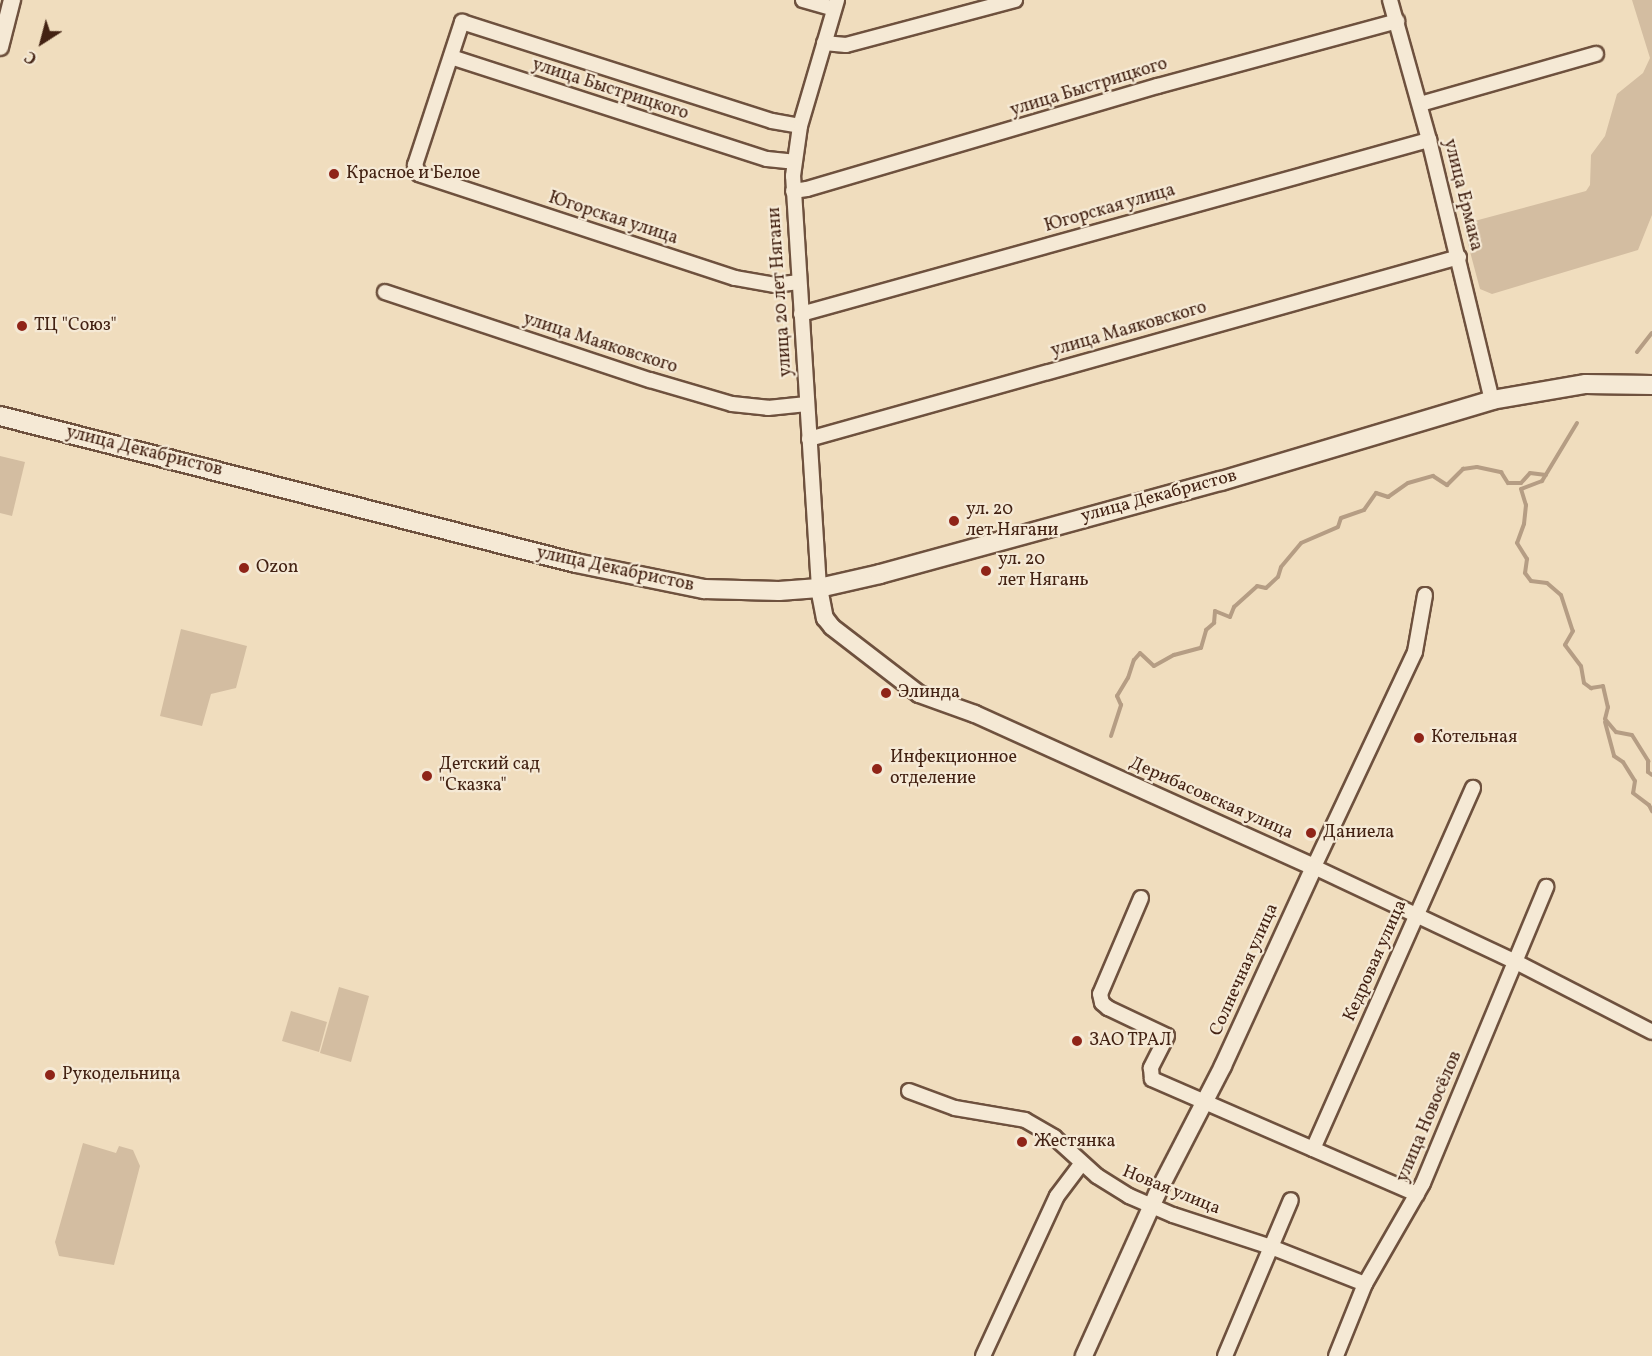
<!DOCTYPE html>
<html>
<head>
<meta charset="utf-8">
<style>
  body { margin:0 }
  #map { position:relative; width:1652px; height:1356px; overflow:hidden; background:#f0ddbe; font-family:Vollkorn,serif }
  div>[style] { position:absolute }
  .green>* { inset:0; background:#d3bda1 }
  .stream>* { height:4px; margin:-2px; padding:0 2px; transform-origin:2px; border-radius:2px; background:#b59d84 }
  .roads { filter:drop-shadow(2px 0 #6e513e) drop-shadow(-2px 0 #6e513e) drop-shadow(0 2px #6e513e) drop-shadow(0 -2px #6e513e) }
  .minor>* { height:14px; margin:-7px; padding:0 7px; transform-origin:7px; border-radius:7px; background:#f5e9d5 }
  .tertiary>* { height:16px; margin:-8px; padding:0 8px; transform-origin:8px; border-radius:8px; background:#f5e9d5 }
  .secondary>* { height:18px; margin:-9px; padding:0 9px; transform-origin:9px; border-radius:9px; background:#f5e9d5 }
  .dots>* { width:16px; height:16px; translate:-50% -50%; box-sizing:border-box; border:3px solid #f5e9d5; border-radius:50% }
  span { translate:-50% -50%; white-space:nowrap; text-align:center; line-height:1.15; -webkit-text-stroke:4.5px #f5e9d5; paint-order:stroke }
  .street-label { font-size:18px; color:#432213 }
  .poi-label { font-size:18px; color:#432213 }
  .left { translate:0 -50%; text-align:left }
  .north { position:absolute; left:12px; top:12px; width:60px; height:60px; -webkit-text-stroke:4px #f5e9d5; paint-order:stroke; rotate:216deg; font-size:16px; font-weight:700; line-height:24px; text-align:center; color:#432213 }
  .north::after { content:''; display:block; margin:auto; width:21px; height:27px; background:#432213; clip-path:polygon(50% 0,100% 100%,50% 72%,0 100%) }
</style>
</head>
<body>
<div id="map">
  <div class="green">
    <div style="clip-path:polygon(1632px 0,1652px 0,1652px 215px,1638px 250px,1492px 294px,1480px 289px,1465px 233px,1467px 223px,1586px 191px,1590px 185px,1591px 155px,1605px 136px,1617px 94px,1643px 73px,1650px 58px)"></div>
    <div style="clip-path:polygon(0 456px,25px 462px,12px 516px,0 513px)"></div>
    <div style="clip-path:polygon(181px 629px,247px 646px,236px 688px,211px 694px,202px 726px,160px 716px)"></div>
    <div style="clip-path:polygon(339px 987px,369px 996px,351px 1062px,320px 1053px)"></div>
    <div style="clip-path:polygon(291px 1011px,327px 1022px,319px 1052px,282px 1041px)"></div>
    <div style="clip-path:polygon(83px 1143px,116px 1153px,119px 1146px,133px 1150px,140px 1166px,114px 1265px,59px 1256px,55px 1242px)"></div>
  </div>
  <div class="stream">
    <div style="left:1637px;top:352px;width:24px;rotate:-52deg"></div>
    <div style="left:1577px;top:423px;width:68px;rotate:121.1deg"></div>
    <div style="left:1542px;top:481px;width:22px;rotate:159deg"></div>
    <div style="left:1521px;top:489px;width:17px;rotate:73deg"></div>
    <div style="left:1526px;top:505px;width:19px;rotate:96deg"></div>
    <div style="left:1524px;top:524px;width:20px;rotate:110deg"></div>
    <div style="left:1517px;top:543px;width:19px;rotate:58deg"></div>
    <div style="left:1527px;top:559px;width:14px;rotate:98deg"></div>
    <div style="left:1525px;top:573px;width:10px;rotate:53deg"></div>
    <div style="left:1531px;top:581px;width:16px;rotate:7deg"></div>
    <div style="left:1547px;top:583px;width:18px;rotate:41deg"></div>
    <div style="left:1561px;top:595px;width:38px;rotate:72deg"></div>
    <div style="left:1573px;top:631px;width:16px;rotate:120deg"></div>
    <div style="left:1565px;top:645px;width:26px;rotate:53deg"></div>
    <div style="left:1581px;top:666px;width:17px;rotate:80deg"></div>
    <div style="left:1584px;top:683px;width:9px;rotate:36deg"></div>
    <div style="left:1591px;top:688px;width:12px;rotate:-9deg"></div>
    <div style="left:1603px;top:686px;width:22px;rotate:77deg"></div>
    <div style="left:1608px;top:707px;width:12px;rotate:104deg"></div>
    <div style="left:1605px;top:719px;width:17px;rotate:50deg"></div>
    <div style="left:1616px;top:732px;width:16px;rotate:11deg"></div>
    <div style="left:1632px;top:735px;width:31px;rotate:58deg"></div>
    <div style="left:1648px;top:761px;width:11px;rotate:90deg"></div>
    <div style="left:1648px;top:772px;width:5px;rotate:37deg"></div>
    <div style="left:1605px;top:722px;width:35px;rotate:75deg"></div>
    <div style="left:1614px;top:756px;width:11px;rotate:34deg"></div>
    <div style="left:1623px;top:762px;width:22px;rotate:58deg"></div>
    <div style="left:1635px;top:781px;width:12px;rotate:99deg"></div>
    <div style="left:1633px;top:793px;width:20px;rotate:37deg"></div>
    <div style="left:1649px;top:805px;width:7px;rotate:63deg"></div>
    <div style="left:1111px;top:736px;width:33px;rotate:-72deg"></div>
    <div style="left:1121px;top:705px;width:10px;rotate:-114deg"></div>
    <div style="left:1117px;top:696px;width:21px;rotate:-59deg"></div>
    <div style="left:1128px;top:678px;width:19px;rotate:-72deg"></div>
    <div style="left:1134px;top:660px;width:9px;rotate:-49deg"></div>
    <div style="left:1140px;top:653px;width:19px;rotate:43deg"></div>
    <div style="left:1154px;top:666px;width:23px;rotate:-29deg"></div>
    <div style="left:1174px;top:655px;width:28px;rotate:-15deg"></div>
    <div style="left:1201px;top:648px;width:19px;rotate:-74deg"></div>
    <div style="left:1206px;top:630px;width:11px;rotate:-41deg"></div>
    <div style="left:1214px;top:623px;width:12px;rotate:-85deg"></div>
    <div style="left:1215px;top:611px;width:16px;rotate:22deg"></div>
    <div style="left:1230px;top:617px;width:11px;rotate:-68deg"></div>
    <div style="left:1234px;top:607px;width:31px;rotate:-42deg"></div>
    <div style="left:1257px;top:586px;width:9px;rotate:13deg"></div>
    <div style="left:1266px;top:588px;width:16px;rotate:-43deg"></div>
    <div style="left:1278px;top:577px;width:10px;rotate:-73deg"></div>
    <div style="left:1281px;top:567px;width:31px;rotate:-50deg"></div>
    <div style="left:1301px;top:543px;width:40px;rotate:-23.4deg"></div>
    <div style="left:1338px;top:527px;width:9px;rotate:-72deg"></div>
    <div style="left:1341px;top:518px;width:24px;rotate:-19deg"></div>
    <div style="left:1364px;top:510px;width:21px;rotate:-55deg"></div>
    <div style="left:1376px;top:493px;width:13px;rotate:18deg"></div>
    <div style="left:1388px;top:497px;width:24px;rotate:-35deg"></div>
    <div style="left:1408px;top:483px;width:26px;rotate:-16deg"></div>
    <div style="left:1433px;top:476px;width:17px;rotate:33deg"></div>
    <div style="left:1447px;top:485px;width:23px;rotate:-45deg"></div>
    <div style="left:1463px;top:469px;width:14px;rotate:-8deg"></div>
    <div style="left:1477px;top:467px;width:25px;rotate:12deg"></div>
    <div style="left:1501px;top:472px;width:13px;rotate:58deg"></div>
    <div style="left:1508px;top:483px;width:13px"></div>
    <div style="left:1521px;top:483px;width:13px;rotate:-48deg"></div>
    <div style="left:1530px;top:473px;width:16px;rotate:7deg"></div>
  </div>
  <div class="roads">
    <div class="minor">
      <div style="left:803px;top:0;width:32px;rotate:16deg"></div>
      <div style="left:1390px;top:0;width:145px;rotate:74.4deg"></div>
      <div style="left:1429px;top:140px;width:268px;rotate:76.4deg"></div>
      <div style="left:824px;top:43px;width:22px;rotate:5deg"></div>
      <div style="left:846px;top:45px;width:175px;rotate:-14.9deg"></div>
      <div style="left:451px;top:57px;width:332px;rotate:17.9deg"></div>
      <div style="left:767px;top:159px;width:27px;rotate:6deg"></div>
      <div style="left:1420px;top:104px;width:183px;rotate:-15.9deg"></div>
      <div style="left:793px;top:191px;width:14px;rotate:-8deg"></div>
      <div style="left:807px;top:189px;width:366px;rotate:-16.4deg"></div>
      <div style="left:1158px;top:86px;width:248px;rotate:-15.2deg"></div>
      <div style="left:799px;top:282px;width:24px;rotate:173deg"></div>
      <div style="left:775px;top:285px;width:41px;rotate:-170.1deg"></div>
      <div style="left:735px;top:278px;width:333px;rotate:-161.8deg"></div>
      <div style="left:419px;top:174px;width:10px;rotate:-114deg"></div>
      <div style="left:415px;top:165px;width:151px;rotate:-71.8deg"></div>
      <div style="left:462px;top:22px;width:325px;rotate:17.7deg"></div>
      <div style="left:772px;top:121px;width:28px;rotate:10deg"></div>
      <div style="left:385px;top:292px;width:279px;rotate:18.4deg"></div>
      <div style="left:650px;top:380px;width:85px;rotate:16.3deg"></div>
      <div style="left:732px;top:404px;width:36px;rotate:6deg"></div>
      <div style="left:768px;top:408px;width:39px;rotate:-6deg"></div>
      <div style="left:801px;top:314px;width:652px;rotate:-15.49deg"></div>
      <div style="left:809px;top:439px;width:675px;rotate:-15.64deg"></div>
      <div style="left:819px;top:588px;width:413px;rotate:-93.6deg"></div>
      <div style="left:793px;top:176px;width:50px;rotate:-82deg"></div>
      <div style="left:800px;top:126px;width:131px;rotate:-73.6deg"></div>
      <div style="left:1425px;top:595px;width:58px;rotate:100deg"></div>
      <div style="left:1415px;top:652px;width:238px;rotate:115.2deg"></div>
      <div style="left:1314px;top:867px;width:221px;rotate:25.2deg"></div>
      <div style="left:1514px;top:961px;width:155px;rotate:27.2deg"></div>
      <div style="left:1141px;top:898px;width:104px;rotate:113.1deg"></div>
      <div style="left:1100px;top:994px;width:9px;rotate:77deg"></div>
      <div style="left:1102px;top:1003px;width:8px;rotate:40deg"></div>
      <div style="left:1108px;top:1008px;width:65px;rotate:25.4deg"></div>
      <div style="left:1167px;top:1036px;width:36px;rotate:117deg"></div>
      <div style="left:1151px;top:1068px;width:11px;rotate:85deg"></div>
      <div style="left:1152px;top:1079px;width:289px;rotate:23.5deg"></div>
      <div style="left:909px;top:1091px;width:49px;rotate:20.3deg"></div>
      <div style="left:955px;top:1108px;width:71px;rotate:9.7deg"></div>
      <div style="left:1025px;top:1120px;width:34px;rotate:30deg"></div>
      <div style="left:1054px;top:1137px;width:58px;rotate:42.2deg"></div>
      <div style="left:1097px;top:1176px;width:38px;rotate:32deg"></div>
      <div style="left:1129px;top:1196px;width:48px;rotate:23.4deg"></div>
      <div style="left:1173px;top:1215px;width:103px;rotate:18.1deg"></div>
      <div style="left:1271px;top:1247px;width:101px;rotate:21.5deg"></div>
      <div style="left:1313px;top:1149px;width:395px;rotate:-66.1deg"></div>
      <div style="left:983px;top:1356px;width:176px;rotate:-65.2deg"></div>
      <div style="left:1057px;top:1196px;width:41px;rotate:-52.9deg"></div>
      <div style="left:1225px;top:1356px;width:169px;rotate:-67.1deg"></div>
      <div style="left:1336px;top:1356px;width:78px;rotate:-68.1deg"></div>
      <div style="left:1365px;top:1284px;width:116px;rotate:-60.1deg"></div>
      <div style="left:1423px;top:1183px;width:321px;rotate:-67.4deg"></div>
    </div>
    <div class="tertiary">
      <div style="left:0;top:47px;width:49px;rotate:-75.7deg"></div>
      <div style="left:819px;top:588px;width:31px;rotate:79deg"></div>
      <div style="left:825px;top:618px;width:11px;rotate:52deg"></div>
      <div style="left:832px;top:627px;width:110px;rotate:37.6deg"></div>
      <div style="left:919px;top:694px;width:59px;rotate:19.7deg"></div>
      <div style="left:975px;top:714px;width:372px;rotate:24.3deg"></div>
      <div style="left:1314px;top:867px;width:219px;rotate:114.6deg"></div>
      <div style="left:1223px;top:1066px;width:144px;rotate:117.3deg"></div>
      <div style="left:1157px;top:1194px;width:178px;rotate:114.3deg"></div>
    </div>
    <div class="secondary">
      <div style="left:0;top:416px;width:594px;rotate:14.32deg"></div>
      <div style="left:576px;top:563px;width:131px;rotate:11.5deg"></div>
      <div style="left:704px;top:589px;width:75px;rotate:1.5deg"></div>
      <div style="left:779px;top:591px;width:40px;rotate:-4.3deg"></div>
      <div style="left:819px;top:588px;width:63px;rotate:-12.9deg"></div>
      <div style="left:880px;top:574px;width:353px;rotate:-15.3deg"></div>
      <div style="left:1221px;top:481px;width:283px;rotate:-16.6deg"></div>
      <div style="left:1492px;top:400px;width:95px;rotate:-9.7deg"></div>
      <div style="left:1586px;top:384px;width:66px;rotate:0.9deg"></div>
    </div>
  </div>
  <div class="dots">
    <div style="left:334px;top:174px;background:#8f2418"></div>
    <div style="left:22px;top:326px;background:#8f2418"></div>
    <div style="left:954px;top:521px;background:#8f2418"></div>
    <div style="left:244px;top:568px;background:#8f2418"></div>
    <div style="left:986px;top:571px;background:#8f2418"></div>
    <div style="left:886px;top:693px;background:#8f2418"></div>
    <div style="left:1419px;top:738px;background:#8f2418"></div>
    <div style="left:877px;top:769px;background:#8f2418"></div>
    <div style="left:427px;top:776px;background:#8f2418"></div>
    <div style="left:1311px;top:833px;background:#8f2418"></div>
    <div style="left:1077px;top:1041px;background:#8f2418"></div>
    <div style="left:50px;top:1075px;background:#8f2418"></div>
    <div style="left:1022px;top:1142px;background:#8f2418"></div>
  </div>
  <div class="street-label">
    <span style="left:1089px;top:88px;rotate:-17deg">улица Быстрицкого</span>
    <span style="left:610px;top:90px;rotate:18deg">улица Быстрицкого</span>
    <span style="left:1462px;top:195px;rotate:76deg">улица Ермака</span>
    <span style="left:1110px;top:209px;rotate:-16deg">Югорская улица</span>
    <span style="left:613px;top:219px;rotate:18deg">Югорская улица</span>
    <span style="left:781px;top:292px;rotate:-94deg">улица 20 лет Нягани</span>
    <span style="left:1129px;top:330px;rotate:-16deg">улица Маяковского</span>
    <span style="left:600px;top:344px;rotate:18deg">улица Маяковского</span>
    <span style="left:144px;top:452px;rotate:14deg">улица Декабристов</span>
    <span style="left:1159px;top:497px;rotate:-15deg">улица Декабристов</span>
    <span style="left:615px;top:570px;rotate:12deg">улица Декабристов</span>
    <span style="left:1211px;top:799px;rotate:24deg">Дерибасовская улица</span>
    <span style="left:1376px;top:961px;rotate:-66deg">Кедровая улица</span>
    <span style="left:1245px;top:970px;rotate:-66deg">Солнечная улица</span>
    <span style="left:1430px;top:1117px;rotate:-67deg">улица Новосёлов</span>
    <span style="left:1171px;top:1191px;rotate:22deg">Новая улица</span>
  </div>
  <div class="poi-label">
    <span class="left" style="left:346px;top:174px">Красное и Белое</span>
    <span class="left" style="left:34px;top:326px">ТЦ "Союз"</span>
    <span class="left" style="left:966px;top:521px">ул. 20<br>лет Нягани</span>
    <span class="left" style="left:998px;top:571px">ул. 20<br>лет Нягань</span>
    <span class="left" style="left:256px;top:568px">Ozon</span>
    <span class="left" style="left:898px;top:693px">Элинда</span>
    <span class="left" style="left:1431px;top:738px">Котельная</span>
    <span class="left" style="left:890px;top:769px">Инфекционное<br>отделение</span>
    <span class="left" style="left:439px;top:776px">Детский сад<br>"Сказка"</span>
    <span class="left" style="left:1323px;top:833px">Даниела</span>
    <span class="left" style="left:1089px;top:1041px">ЗАО ТРАЛ</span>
    <span class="left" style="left:62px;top:1075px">Рукодельница</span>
    <span class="left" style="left:1034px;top:1142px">Жестянка</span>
  </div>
  <div class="north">С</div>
</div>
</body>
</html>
